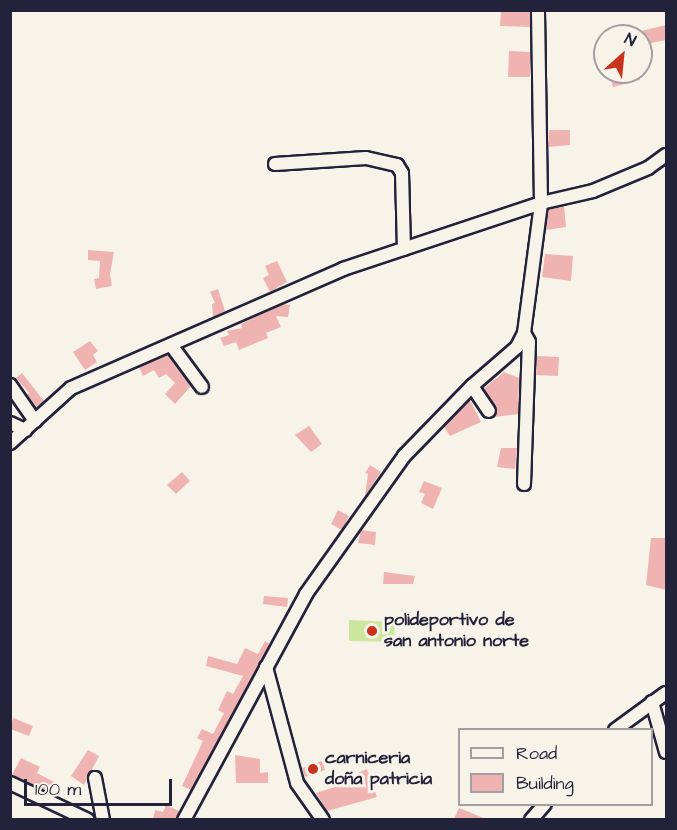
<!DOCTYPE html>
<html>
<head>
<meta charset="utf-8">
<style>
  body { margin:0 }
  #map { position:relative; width:677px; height:830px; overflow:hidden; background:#f7f3e8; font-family:"Architects Daughter",sans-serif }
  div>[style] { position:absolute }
  .green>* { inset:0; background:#cce79d }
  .building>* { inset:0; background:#efb4b2 }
  .roads { filter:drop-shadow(2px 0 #22223b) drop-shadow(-2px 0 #22223b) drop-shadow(0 2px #22223b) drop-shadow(0 -2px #22223b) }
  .minor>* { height:12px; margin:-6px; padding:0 6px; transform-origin:6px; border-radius:6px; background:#f7f3e8 }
  .dots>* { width:16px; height:16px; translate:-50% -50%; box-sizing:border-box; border:3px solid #f7f3e8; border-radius:50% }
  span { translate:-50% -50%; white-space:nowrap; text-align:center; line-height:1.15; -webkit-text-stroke:6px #f7f3e8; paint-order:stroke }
  .poi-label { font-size:18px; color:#22223b; font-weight:700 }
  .left { translate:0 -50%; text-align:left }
  .frame { position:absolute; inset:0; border:12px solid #22223b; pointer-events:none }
  .legend { position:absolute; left:458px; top:728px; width:195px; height:78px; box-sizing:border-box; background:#f7f3e8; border:2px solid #a29fa3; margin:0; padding:8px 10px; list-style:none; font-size:18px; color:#22223b }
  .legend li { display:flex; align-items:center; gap:12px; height:30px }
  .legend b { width:30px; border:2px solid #a29fa3 }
  .north { position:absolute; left:593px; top:24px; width:60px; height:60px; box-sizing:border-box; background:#f7f3e8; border:2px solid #a29fa3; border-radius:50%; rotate:27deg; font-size:16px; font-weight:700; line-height:24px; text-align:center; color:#22223b }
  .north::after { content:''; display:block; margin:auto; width:21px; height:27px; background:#c8321e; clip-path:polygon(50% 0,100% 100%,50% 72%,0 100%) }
  .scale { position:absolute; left:24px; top:779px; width:148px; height:27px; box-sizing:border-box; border:3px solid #22223b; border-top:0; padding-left:8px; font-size:18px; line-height:21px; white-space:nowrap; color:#22223b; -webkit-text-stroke:4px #f7f3e8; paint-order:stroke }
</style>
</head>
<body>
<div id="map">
  <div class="green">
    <div style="clip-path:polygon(349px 620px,394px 622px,395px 642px,349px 641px)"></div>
  </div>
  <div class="building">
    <div style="clip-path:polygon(501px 10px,530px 10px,530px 27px,500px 26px)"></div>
    <div style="clip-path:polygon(666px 25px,666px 40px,641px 45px,641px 31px)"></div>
    <div style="clip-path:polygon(509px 51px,530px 52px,530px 77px,508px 77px)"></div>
    <div style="clip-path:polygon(609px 72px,638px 72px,640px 80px,613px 87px)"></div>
    <div style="clip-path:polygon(549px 130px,570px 130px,570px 145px,548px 147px)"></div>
    <div style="clip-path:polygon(564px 206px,566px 227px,546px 230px,548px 210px)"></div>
    <div style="clip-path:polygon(88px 250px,114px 252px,110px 274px,112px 286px,96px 289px,94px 279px,99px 278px,100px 261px,88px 260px)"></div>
    <div style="clip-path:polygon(545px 254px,573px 256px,571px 281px,542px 277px)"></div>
    <div style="clip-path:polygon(277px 261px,287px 282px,270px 292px,263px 278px,269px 275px,265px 266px)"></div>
    <div style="clip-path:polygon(218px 289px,225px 311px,213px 317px,212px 304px,215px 303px,210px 292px)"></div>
    <div style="clip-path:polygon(283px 304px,290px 305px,288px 317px,276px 316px,281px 327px,266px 333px,268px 338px,239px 350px,236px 342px,224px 346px,220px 338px,229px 335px,227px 331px,242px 328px,241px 324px)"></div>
    <div style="clip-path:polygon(90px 341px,98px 351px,93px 355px,97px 362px,85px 370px,73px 352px)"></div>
    <div style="clip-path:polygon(168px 355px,191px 386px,175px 404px,165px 394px,175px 383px,166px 374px,159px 378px,154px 370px,143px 376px,139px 367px)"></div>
    <div style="clip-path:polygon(537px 356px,559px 357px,558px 376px,536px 375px)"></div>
    <div style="clip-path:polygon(504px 372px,519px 378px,518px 414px,495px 417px,496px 407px,484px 388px)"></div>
    <div style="clip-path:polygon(22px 373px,44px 401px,40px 405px,35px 407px,27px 395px,29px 393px,16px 378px)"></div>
    <div style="clip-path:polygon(470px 400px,481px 422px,450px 436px,444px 427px)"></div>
    <div style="clip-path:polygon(309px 426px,322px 444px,311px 452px,295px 435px)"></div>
    <div style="clip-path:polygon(501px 448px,517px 448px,515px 469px,497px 467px)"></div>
    <div style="clip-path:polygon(370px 465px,381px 472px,365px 496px,368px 474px,365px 473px)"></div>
    <div style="clip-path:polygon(182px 472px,190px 481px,176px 494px,167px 485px)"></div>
    <div style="clip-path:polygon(424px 481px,442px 488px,433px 509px,421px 503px,425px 494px,419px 492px)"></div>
    <div style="clip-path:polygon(338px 510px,349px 516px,342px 530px,331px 524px)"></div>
    <div style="clip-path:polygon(361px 530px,376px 532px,375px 545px,358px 543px)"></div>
    <div style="clip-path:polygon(651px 538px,666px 538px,666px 590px,646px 585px)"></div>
    <div style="clip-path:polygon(384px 572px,415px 576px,413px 584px,383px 584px)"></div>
    <div style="clip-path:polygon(264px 596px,288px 598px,287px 607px,263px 604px)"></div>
    <div style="clip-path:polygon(265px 641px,270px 644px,191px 790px,182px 786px,203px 741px,197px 738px,202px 729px,213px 734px,224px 713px,218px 710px,227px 691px,233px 694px,243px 676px,206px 666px,208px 656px,237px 664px,245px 648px,258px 654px)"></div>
    <div style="clip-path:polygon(13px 718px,33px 726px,29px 736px,10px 729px)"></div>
    <div style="clip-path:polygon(88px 750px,99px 756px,84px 785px,71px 776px)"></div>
    <div style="clip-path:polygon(235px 755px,260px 759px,260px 773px,268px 772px,268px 783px,236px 783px)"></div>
    <div style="clip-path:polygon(21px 758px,40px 767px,37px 773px,54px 782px,49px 792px,12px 775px)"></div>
    <div style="clip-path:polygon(322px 761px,325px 770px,305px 777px,302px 768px)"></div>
    <div style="clip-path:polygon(367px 769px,377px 797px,327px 811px,316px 793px,360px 779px,357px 773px)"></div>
    <div style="clip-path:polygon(166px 805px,179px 811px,176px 819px,153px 819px,155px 810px,163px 812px)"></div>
    <div style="clip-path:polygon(459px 808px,486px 819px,454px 819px)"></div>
  </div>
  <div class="roads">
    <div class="minor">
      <div style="left:275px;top:164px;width:91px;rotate:-3.8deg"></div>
      <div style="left:366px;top:158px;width:32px;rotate:13deg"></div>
      <div style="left:397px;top:165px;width:9px;rotate:58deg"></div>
      <div style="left:402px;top:173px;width:76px;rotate:88.5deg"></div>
      <div style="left:171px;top:345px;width:52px;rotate:53.6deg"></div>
      <div style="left:10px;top:385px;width:44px;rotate:55.2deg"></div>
      <div style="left:472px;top:386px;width:30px;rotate:56deg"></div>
      <div style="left:10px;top:423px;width:17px;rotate:25deg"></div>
      <div style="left:10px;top:443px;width:82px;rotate:-42deg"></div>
      <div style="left:71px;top:388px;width:297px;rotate:-23.6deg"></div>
      <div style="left:343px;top:269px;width:209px;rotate:-18.4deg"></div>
      <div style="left:541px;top:203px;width:53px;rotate:-13deg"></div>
      <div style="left:593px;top:191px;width:60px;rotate:-22.7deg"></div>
      <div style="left:648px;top:168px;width:22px;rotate:-36deg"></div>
      <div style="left:524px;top:484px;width:142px;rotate:-88deg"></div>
      <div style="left:529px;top:342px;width:10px;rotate:-119deg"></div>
      <div style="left:266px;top:667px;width:120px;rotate:75deg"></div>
      <div style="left:297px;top:783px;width:45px;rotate:54.9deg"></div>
      <div style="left:652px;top:702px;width:52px;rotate:74.4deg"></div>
      <div style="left:615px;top:730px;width:63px;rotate:-36deg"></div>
      <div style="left:95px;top:778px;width:43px;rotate:79.2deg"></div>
      <div style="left:10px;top:783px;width:86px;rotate:25.4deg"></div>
      <div style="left:184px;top:820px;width:257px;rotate:-61.6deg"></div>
      <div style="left:306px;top:594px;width:169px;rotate:-54.6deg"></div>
      <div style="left:404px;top:456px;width:98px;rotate:-45.8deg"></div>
      <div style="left:472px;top:386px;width:60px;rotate:-40.9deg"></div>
      <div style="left:517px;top:347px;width:16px;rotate:-63deg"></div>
      <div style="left:524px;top:333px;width:131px;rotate:-82.5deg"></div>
      <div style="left:541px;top:203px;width:193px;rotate:-90.9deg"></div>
      <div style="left:531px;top:820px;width:21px;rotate:-49deg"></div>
    </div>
  </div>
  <div class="dots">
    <div style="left:372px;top:631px;background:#c8321e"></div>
    <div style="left:313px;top:769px;background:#c8321e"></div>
  </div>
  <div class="poi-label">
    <span class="left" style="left:384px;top:631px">polideportivo de<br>san antonio norte</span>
    <span class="left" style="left:325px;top:769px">carniceria<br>doña patricia</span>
  </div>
  <div class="frame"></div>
  <ul class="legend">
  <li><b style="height:8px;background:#f7f3e8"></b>Road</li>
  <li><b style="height:16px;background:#efb4b2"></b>Building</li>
  </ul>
  <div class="north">N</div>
  <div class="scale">100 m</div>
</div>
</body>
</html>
